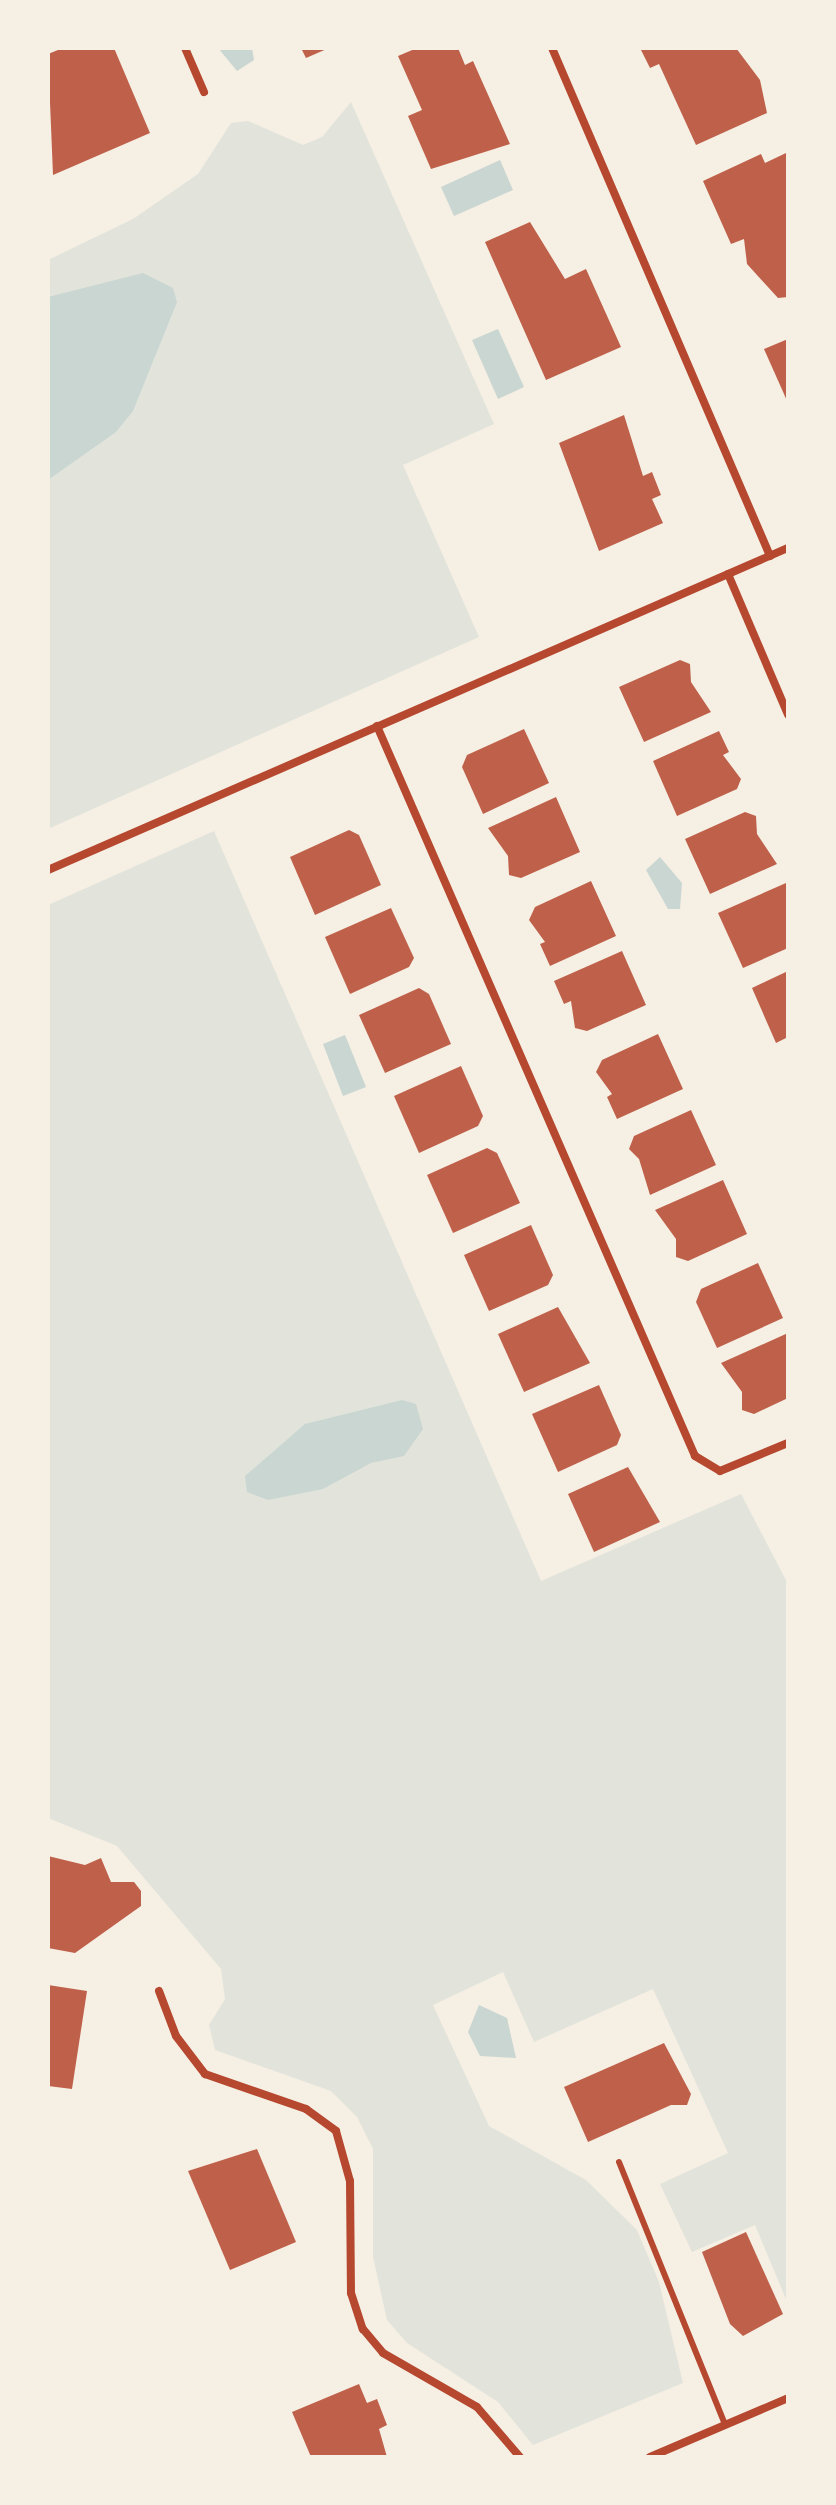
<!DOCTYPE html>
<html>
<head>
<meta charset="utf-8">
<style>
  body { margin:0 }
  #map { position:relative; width:836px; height:2505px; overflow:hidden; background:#f6efe4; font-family:"Sofia Sans Condensed",sans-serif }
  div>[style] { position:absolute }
  .green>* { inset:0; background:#e2e4dc }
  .water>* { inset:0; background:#c9d6d2 }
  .building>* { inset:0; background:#bf614a }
  .service>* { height:6px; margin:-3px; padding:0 3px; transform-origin:3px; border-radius:3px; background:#b5482f }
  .minor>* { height:8px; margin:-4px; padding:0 4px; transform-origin:4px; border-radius:4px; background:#b5482f }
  span { translate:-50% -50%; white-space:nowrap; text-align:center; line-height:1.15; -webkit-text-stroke:7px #f6efe4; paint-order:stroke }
  .frame { position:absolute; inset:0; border:50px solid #f6efe4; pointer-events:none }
</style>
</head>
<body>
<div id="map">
  <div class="green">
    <div style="clip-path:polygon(351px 102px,494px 424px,403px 465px,479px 637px,48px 829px,48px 260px,133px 219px,198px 174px,231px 123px,248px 121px,303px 145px,322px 137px)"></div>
    <div style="clip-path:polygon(214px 831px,541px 1581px,741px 1494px,788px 1584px,788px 2304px,755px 2225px,692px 2252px,660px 2184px,728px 2153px,653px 1989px,534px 2042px,503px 1972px,433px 2005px,489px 2126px,586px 2180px,637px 2230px,659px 2282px,683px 2383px,533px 2445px,498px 2402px,407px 2343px,387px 2320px,373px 2257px,373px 2149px,357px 2117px,331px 2091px,215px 2050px,209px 2025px,225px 1999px,221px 1969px,117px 1846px,48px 1818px,48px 905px)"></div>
  </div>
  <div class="water">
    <div style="clip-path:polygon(218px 48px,252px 48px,254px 60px,237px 71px)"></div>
    <div style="clip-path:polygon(500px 160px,513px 190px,454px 216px,441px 187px)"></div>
    <div style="clip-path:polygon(143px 273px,173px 288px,177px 302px,133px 411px,116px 432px,48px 480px,48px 297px)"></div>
    <div style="clip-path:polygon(498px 329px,524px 387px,498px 399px,472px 340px)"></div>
    <div style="clip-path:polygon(660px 857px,682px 883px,680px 909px,668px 909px,646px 870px)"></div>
    <div style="clip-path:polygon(345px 1035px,366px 1087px,343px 1096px,323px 1044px)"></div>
    <div style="clip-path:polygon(402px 1400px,416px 1404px,423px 1429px,404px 1456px,371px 1463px,323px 1489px,268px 1500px,247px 1492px,245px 1476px,305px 1424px)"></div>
    <div style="clip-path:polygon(479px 2005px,507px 2018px,516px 2058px,480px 2056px,468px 2032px)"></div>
  </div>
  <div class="building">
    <div style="clip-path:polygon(63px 48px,114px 48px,150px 133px,53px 175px,48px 54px)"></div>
    <div style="clip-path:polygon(301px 48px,329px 48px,306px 58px)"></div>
    <div style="clip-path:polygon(417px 48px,458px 48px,465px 65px,473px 61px,510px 144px,431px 169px,408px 116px,422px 110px,398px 56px)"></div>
    <div style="clip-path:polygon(640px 48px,736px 48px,760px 80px,767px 113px,696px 145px,659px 64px,650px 68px)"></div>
    <div style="clip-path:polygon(786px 153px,788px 297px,778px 298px,747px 264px,744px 239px,731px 244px,703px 181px,761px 154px,765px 163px)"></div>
    <div style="clip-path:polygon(530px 222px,565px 279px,586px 269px,621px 347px,546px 380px,485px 242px)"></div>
    <div style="clip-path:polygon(788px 339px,788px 403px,764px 349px)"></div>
    <div style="clip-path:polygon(624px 415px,643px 476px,652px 472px,661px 495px,652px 499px,663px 523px,599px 551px,559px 443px)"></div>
    <div style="clip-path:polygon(680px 660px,690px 664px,691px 682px,711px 712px,644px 742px,619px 687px)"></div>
    <div style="clip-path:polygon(524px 729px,549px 783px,483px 814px,462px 767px,467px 755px)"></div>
    <div style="clip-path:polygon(719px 731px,729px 752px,723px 755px,741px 779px,737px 789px,677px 816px,653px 761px)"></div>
    <div style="clip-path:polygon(556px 797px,580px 852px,521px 878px,509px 875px,508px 856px,488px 828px)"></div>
    <div style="clip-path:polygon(745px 812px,756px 816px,757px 834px,777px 864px,710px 894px,685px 839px)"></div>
    <div style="clip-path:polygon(349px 830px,359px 835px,381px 885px,315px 915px,290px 857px)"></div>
    <div style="clip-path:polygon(591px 881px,616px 936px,550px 966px,540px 944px,545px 942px,529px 920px,535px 907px)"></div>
    <div style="clip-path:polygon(786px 883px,788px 948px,743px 968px,718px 913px)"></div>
    <div style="clip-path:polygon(391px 908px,414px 958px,409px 967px,350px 994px,325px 937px)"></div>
    <div style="clip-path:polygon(622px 951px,646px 1005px,587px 1031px,575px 1028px,571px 1001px,564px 1004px,554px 981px)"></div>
    <div style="clip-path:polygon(788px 971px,788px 1037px,776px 1043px,752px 988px)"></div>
    <div style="clip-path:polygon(419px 988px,429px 994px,451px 1044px,385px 1073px,359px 1015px)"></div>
    <div style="clip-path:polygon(658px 1034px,683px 1089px,617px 1119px,607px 1097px,612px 1094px,596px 1072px,602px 1060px)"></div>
    <div style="clip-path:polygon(461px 1066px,483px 1116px,478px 1126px,419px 1153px,394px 1096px)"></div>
    <div style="clip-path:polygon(691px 1110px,716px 1165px,650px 1195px,639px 1159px,629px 1149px,634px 1136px)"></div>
    <div style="clip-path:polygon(487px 1148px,497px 1153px,520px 1203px,453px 1233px,427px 1175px)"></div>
    <div style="clip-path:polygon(723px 1180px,747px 1234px,688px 1261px,676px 1257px,676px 1239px,655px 1210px)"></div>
    <div style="clip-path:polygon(531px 1225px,553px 1275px,548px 1285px,489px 1311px,464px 1255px)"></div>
    <div style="clip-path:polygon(758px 1263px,783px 1318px,717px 1348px,696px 1302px,701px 1289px)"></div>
    <div style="clip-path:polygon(558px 1307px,590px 1363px,524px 1392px,498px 1334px)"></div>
    <div style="clip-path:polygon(788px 1333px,788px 1398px,754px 1414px,742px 1410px,742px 1392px,721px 1363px)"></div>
    <div style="clip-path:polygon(599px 1385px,621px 1435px,617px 1445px,558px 1472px,532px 1414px)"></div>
    <div style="clip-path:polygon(628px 1467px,660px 1522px,594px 1552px,568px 1494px)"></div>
    <div style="clip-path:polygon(48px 1856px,85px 1865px,101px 1858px,111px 1882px,134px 1882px,141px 1891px,141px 1906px,75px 1953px,48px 1948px)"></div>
    <div style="clip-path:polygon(48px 1985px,87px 1991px,72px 2089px,48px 2086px)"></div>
    <div style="clip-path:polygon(664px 2043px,691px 2094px,687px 2105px,671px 2105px,588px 2142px,564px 2087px)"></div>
    <div style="clip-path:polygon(257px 2149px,296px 2242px,230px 2270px,188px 2171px)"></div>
    <div style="clip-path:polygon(746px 2232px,783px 2314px,743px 2336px,730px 2324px,702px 2252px)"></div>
    <div style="clip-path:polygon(359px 2384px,367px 2403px,377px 2399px,387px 2425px,379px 2429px,387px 2457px,311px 2457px,292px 2412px)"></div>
  </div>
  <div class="service">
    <div style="left:619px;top:2162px;width:284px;rotate:68deg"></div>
  </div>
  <div class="minor">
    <div style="left:185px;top:48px;width:48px;rotate:66.6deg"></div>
    <div style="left:552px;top:48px;width:553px;rotate:66.77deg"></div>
    <div style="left:728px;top:574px;width:153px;rotate:66.9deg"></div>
    <div style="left:377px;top:726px;width:796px;rotate:66.46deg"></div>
    <div style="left:695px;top:1456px;width:29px;rotate:31deg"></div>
    <div style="left:720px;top:1471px;width:74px;rotate:-22.4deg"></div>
    <div style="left:48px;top:870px;width:807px;rotate:-23.52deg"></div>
    <div style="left:159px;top:1991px;width:48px;rotate:69.3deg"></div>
    <div style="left:176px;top:2036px;width:48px;rotate:52.7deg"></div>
    <div style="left:205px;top:2074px;width:107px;rotate:19.1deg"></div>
    <div style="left:306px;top:2109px;width:37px;rotate:36deg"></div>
    <div style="left:336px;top:2131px;width:52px;rotate:74.4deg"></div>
    <div style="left:350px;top:2181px;width:112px;rotate:89.5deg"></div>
    <div style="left:351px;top:2293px;width:38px;rotate:72deg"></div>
    <div style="left:363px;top:2329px;width:31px;rotate:50deg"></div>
    <div style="left:383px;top:2353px;width:108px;rotate:29.9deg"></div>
    <div style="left:477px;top:2407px;width:66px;rotate:49.3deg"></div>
    <div style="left:650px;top:2457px;width:150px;rotate:-23.1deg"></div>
  </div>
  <div class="frame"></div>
</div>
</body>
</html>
